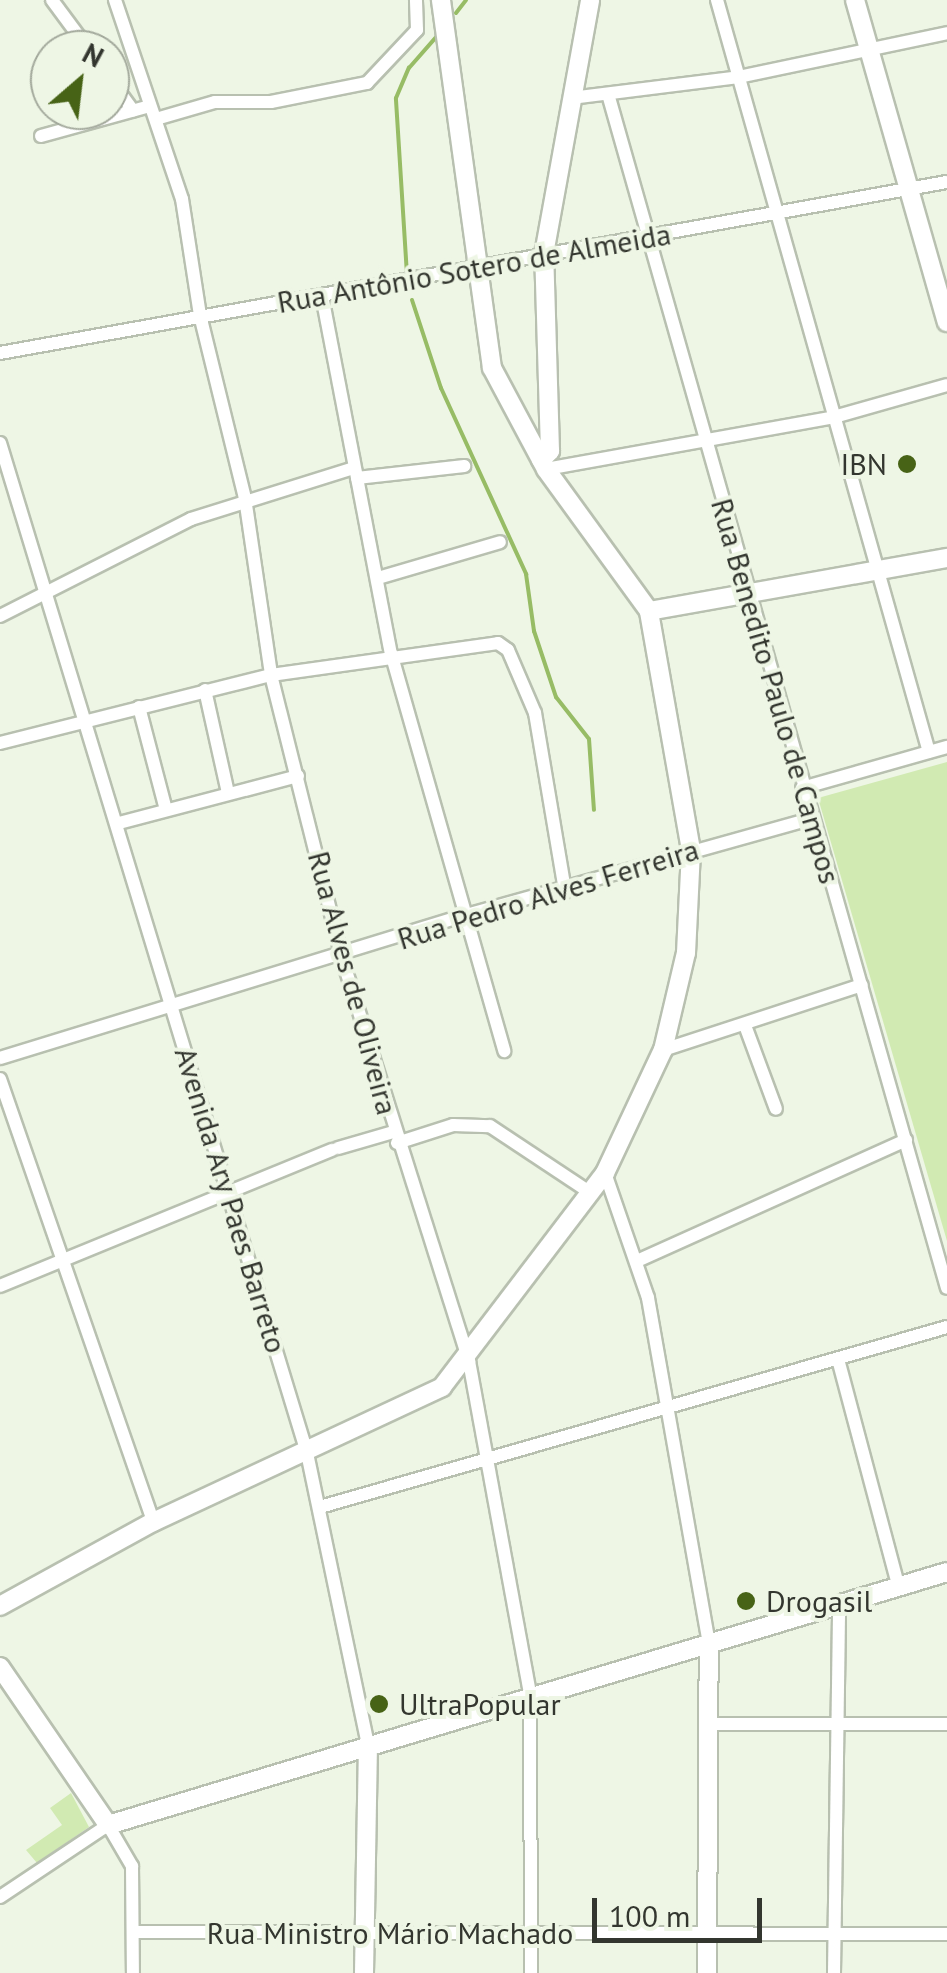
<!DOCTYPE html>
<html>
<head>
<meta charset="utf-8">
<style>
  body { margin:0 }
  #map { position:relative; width:947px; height:1973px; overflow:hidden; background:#eef6e5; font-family:"PT Sans",sans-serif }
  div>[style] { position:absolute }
  .green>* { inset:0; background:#d1eab2 }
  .stream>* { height:4px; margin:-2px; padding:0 2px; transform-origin:2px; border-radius:2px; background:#97bc65 }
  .roads { filter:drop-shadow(2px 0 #b8c0b0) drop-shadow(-2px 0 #b8c0b0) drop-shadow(0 2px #b8c0b0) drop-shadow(0 -2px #b8c0b0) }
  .street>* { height:12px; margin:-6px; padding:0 6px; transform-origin:6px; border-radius:6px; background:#fff }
  .secondary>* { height:18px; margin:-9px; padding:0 9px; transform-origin:9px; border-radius:9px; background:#fff }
  .dots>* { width:28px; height:28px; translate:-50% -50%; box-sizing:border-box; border:5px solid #eef6e5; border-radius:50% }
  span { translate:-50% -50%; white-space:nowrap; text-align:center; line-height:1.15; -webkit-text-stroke:8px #eef6e5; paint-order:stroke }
  .street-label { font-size:30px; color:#33362f }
  .poi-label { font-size:30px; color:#33362f }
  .right { translate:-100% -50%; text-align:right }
  .left { translate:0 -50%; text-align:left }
  .north { position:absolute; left:30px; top:30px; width:100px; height:100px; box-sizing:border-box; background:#eef6e5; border:2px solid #a3a99c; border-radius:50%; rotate:28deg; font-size:28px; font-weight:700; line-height:40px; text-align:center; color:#33362f }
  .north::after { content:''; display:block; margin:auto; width:35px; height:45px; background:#476316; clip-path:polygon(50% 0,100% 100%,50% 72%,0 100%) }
  .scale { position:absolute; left:592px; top:1898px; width:170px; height:45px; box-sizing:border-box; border:5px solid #33362f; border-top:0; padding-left:12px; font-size:30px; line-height:35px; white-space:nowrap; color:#33362f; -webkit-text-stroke:8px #eef6e5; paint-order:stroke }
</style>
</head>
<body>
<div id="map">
  <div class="green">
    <div style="clip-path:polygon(947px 762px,947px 1241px,818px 798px)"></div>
    <div style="clip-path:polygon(71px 1793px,89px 1827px,37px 1863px,26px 1850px,62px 1825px,50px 1808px)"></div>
  </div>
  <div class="stream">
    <div style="left:456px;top:13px;width:16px;rotate:-52deg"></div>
    <div style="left:407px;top:275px;width:177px;rotate:-93.6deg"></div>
    <div style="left:396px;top:98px;width:33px;rotate:-67deg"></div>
    <div style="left:409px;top:68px;width:44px;rotate:-48.7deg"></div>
    <div style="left:412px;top:300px;width:93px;rotate:71.8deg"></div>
    <div style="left:441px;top:388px;width:205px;rotate:65.4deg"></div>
    <div style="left:526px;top:574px;width:58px;rotate:82deg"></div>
    <div style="left:534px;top:631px;width:70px;rotate:71.6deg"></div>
    <div style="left:556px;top:697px;width:53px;rotate:51.8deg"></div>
    <div style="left:589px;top:739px;width:71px;rotate:86deg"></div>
  </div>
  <div class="roads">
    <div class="street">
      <div style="left:52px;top:0;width:62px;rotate:53.5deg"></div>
      <div style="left:115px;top:0;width:210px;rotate:71.4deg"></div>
      <div style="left:182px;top:199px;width:117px;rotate:81.2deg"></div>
      <div style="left:200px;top:315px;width:188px;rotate:76.2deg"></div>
      <div style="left:245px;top:498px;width:179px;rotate:81.6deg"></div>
      <div style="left:271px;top:675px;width:292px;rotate:75.9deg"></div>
      <div style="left:342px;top:958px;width:423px;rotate:72.5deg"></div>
      <div style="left:469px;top:1361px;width:338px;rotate:79.6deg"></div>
      <div style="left:530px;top:1693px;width:280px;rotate:89.8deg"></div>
      <div style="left:717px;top:0;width:781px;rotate:74.26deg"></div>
      <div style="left:110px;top:79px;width:39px;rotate:54deg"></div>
      <div style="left:608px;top:94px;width:1241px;rotate:74.15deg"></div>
      <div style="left:571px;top:98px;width:169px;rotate:-7.1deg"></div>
      <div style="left:739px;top:77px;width:213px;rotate:-11.9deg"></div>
      <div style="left:156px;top:119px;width:61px;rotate:-16.1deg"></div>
      <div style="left:215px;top:102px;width:56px"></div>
      <div style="left:271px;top:102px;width:98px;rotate:-11.2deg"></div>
      <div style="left:367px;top:83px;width:73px;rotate:-46.7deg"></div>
      <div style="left:417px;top:30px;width:30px;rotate:-92deg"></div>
      <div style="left:41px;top:136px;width:113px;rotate:-15.4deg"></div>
      <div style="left:322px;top:296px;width:364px;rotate:79.1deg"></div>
      <div style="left:391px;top:653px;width:414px;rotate:74.1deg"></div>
      <div style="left:0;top:353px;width:962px;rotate:-10.24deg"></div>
      <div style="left:0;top:443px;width:1056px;rotate:73.09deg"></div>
      <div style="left:307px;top:1453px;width:297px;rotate:78.2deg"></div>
      <div style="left:546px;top:469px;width:293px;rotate:-10.2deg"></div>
      <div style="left:834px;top:417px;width:117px;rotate:-15.8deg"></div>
      <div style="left:357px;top:478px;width:108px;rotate:-6.4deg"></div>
      <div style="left:378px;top:578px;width:127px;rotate:-16.4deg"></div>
      <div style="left:0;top:616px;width:214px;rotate:-26.9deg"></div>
      <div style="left:191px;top:519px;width:171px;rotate:-17.4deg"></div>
      <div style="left:205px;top:690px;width:106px;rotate:77.4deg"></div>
      <div style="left:139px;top:707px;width:106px;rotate:75.3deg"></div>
      <div style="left:0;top:743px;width:279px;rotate:-14.1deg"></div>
      <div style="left:271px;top:675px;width:229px;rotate:-8deg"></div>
      <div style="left:498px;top:643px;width:12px;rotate:35deg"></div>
      <div style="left:508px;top:650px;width:69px;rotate:66.8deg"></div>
      <div style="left:535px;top:713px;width:181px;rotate:80.4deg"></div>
      <div style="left:802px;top:788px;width:151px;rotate:-15.8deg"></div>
      <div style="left:119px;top:823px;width:185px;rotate:-14.7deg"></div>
      <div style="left:746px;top:1028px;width:86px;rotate:69.7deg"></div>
      <div style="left:663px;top:1050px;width:209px;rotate:-18.1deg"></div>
      <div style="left:0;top:1058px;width:484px;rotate:-17.1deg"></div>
      <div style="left:463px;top:916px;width:360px;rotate:-15.6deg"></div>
      <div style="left:0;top:1079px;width:469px;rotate:70.9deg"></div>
      <div style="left:397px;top:1143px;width:59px;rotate:-17.8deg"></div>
      <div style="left:453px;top:1125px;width:37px;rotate:2deg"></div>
      <div style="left:490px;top:1126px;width:121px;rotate:33.6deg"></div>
      <div style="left:338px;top:1148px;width:57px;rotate:-16.2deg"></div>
      <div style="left:605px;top:1173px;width:132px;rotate:71deg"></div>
      <div style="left:648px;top:1298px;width:352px;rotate:80deg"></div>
      <div style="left:637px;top:1261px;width:295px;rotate:-24.2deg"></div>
      <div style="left:0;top:1286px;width:359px;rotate:-22.3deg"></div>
      <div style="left:838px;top:1359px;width:234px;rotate:75.1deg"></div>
      <div style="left:320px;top:1507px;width:652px;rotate:-16.02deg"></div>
      <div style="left:713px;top:1724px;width:234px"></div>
      <div style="left:0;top:1897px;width:130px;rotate:-33.7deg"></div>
      <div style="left:108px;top:1825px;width:48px;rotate:59.7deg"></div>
      <div style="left:132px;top:1866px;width:107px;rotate:89.5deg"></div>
      <div style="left:133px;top:1932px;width:814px;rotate:0.14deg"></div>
      <div style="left:834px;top:1973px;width:369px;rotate:-89.2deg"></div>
    </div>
    <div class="secondary">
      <div style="left:855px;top:0;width:335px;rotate:74.1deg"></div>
      <div style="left:541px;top:460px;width:13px;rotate:-45deg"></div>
      <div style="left:550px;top:451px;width:197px;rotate:-91.7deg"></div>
      <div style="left:544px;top:254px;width:258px;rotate:-79.7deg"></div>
      <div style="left:649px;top:611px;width:303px;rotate:-10.1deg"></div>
      <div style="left:0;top:1606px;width:175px;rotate:-28.8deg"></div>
      <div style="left:153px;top:1522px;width:319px;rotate:-25deg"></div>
      <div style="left:442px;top:1387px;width:269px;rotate:-52.7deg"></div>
      <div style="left:605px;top:1173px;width:136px;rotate:-64.8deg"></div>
      <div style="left:663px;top:1050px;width:100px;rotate:-76.7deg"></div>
      <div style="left:686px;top:953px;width:103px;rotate:-87.2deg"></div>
      <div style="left:691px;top:850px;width:243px;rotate:-100deg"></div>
      <div style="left:649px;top:611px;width:175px;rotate:-126deg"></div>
      <div style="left:546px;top:469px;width:115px;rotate:-118.1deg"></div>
      <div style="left:492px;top:368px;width:372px;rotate:-97.9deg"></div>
      <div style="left:0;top:1667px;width:191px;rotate:55.6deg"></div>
      <div style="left:108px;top:1825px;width:876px;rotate:-16.78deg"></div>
      <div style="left:364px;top:1973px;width:229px;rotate:-89deg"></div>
      <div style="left:707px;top:1973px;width:328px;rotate:-89.7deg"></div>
    </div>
  </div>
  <div class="dots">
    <div style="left:907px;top:464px;background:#476316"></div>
    <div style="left:746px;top:1601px;background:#476316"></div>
    <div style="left:379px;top:1704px;background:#476316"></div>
  </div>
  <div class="street-label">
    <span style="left:474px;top:268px;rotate:-10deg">Rua Antônio Sotero de Almeida</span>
    <span style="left:776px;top:691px;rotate:74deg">Rua Benedito Paulo de Campos</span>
    <span style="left:548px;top:894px;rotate:-17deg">Rua Pedro Alves Ferreira</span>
    <span style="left:353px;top:983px;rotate:75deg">Rua Alves de Oliveira</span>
    <span style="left:231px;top:1200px;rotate:73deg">Avenida Ary Paes Barreto</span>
    <span style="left:390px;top:1933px">Rua Ministro Mário Machado</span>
  </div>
  <div class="poi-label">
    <span class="right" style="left:887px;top:464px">IBN</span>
    <span class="left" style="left:766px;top:1601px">Drogasil</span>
    <span class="left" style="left:399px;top:1704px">UltraPopular</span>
  </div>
  <div class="north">N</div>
  <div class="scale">100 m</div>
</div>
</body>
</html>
